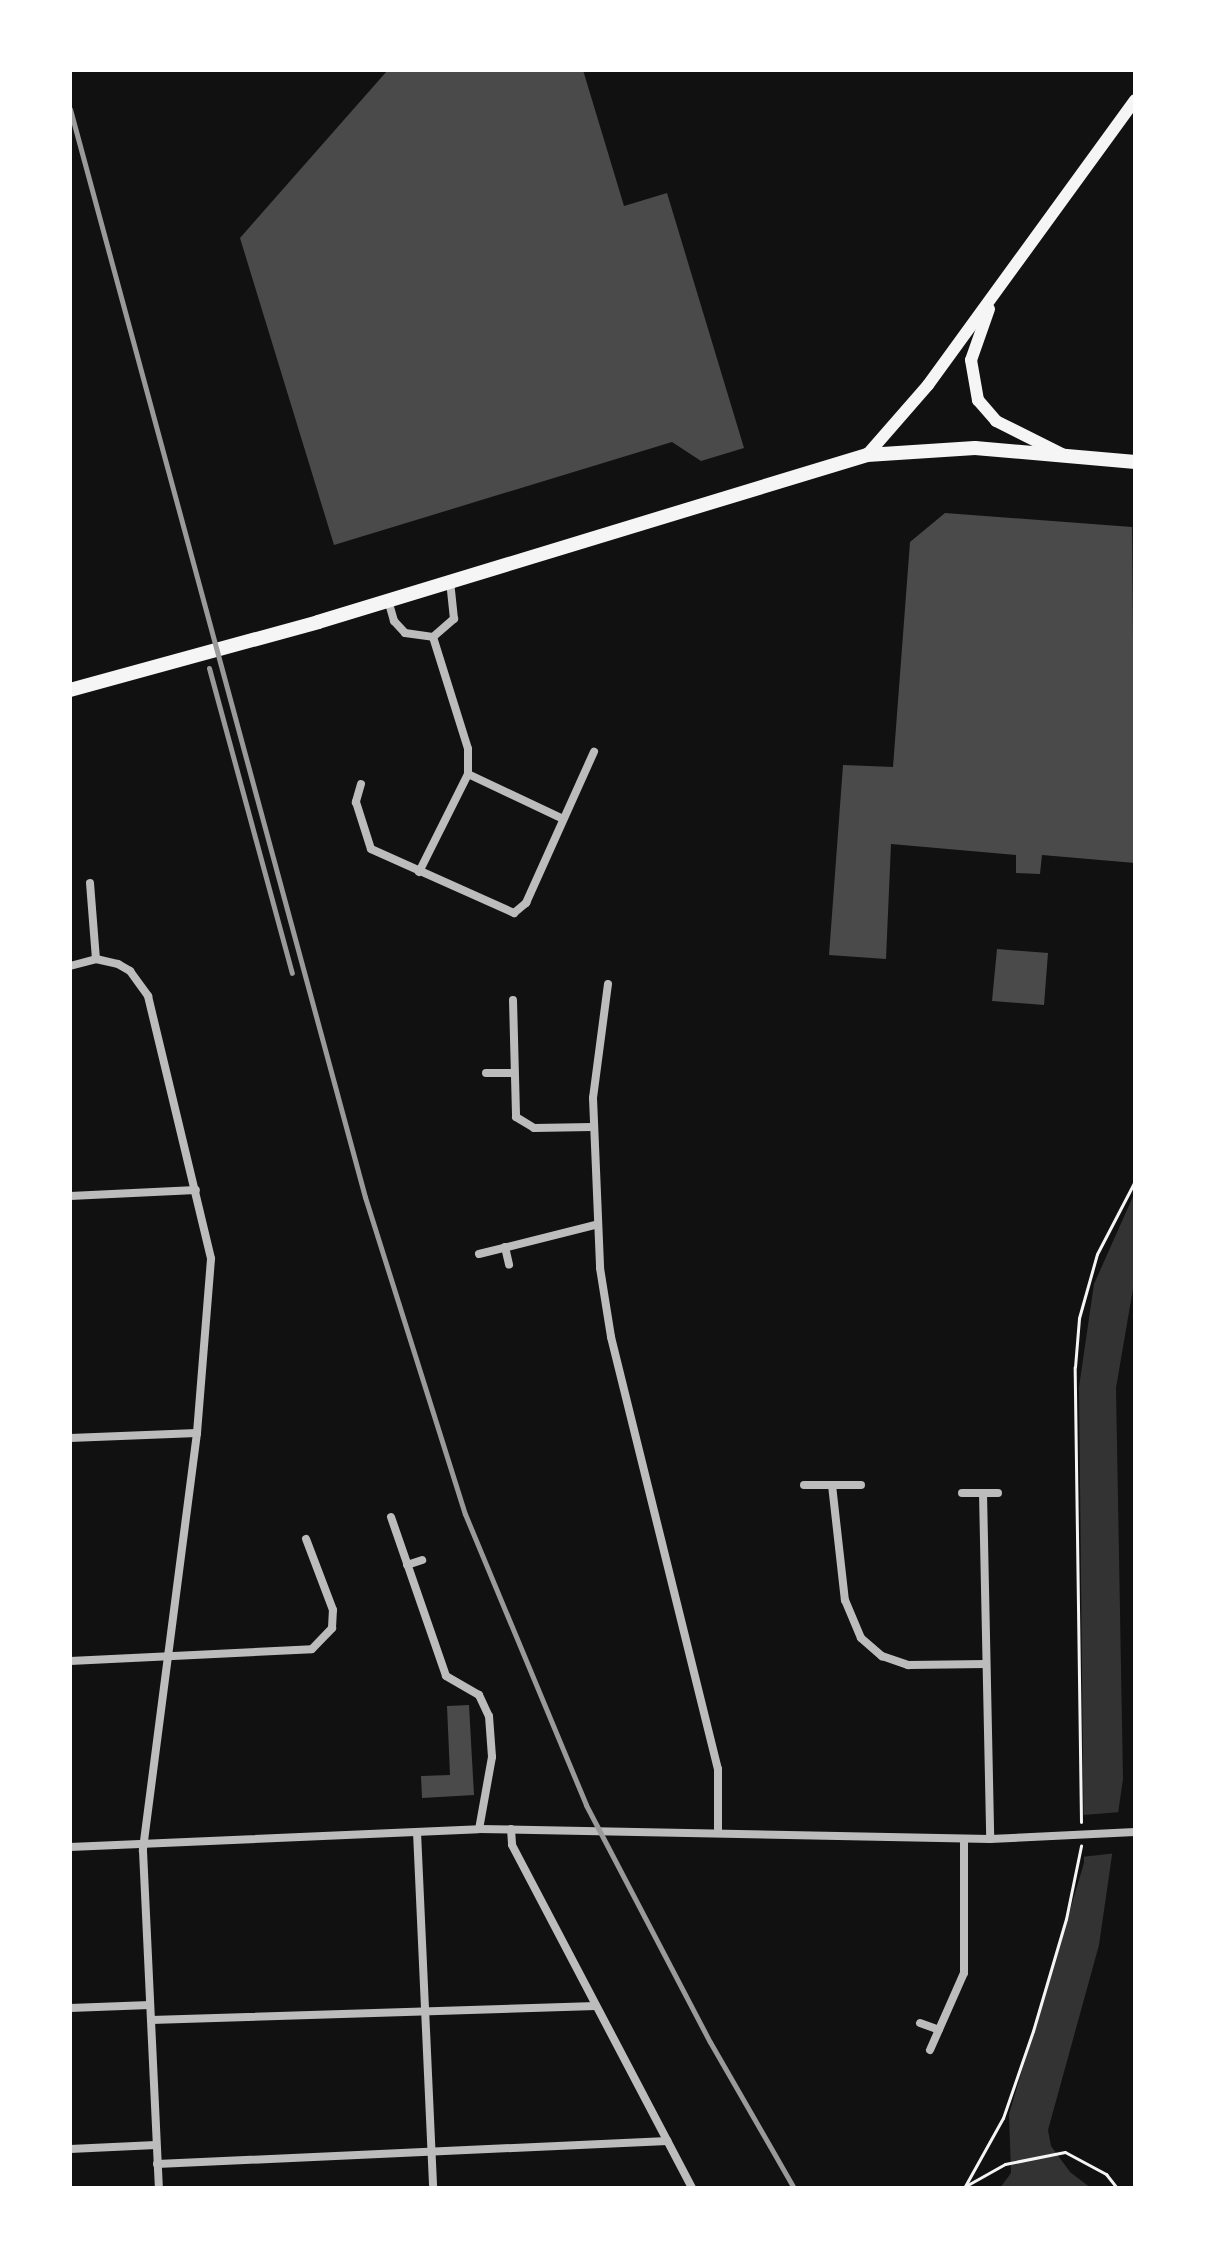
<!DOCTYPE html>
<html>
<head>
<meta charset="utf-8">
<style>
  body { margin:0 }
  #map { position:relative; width:1205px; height:2258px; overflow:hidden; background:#111; font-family:Figtree,sans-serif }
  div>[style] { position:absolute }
  .water>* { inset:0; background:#333 }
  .pier>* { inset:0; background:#111 }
  .building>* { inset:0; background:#4a4a4a }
  .path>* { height:3px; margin:-1.5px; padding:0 1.5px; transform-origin:1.5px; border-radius:1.5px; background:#f5f5f5 }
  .minor>* { height:8px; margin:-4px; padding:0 4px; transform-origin:4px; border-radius:4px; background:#bcbcbc }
  .secondary>* { height:12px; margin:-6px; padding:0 6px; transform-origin:6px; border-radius:6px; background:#f5f5f5 }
  .primary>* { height:14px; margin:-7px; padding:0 7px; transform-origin:7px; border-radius:7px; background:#f5f5f5 }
  .rail>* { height:5px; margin:-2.5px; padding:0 2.5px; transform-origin:2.5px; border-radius:2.5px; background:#9a9a9a }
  span { translate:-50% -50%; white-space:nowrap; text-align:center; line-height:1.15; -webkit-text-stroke:8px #fff; paint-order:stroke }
  .frame { position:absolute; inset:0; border:72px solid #fff; pointer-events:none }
</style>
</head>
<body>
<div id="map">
  <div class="water">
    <div style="clip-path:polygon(1135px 1192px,1135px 1277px,1116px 1388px,1123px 1779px,1099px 1945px,1048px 2130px,1051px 2146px,1070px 2172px,1091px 2188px,1000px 2188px,1011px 2173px,1009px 2114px,1084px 1863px,1079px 1387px,1094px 1284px)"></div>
  </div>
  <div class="pier">
    <div style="clip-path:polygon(1121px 1812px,1117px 1853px,1081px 1857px,1083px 1815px)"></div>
  </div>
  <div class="building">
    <div style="clip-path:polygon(583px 70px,624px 206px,667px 193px,744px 448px,701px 461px,672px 442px,334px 545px,240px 238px,387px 71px)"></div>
    <div style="clip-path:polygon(945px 513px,1132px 527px,1135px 863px,1042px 855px,1040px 874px,1016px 873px,1016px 855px,891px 844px,886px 959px,829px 955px,843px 765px,893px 767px,910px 542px)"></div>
    <div style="clip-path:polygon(997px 949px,1048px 953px,1044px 1005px,992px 1001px)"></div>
    <div style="clip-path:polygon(469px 1705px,474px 1795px,422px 1798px,421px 1776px,450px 1775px,447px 1706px)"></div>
  </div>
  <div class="path">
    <div style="left:1081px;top:1822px;width:455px;rotate:-90.8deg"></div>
    <div style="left:1075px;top:1367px;width:49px;rotate:-85.3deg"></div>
    <div style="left:1079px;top:1318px;width:66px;rotate:-74.3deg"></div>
    <div style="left:1097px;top:1254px;width:82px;rotate:-62.5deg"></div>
    <div style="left:964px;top:2187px;width:47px;rotate:-29.3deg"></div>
    <div style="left:1005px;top:2164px;width:61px;rotate:-11.3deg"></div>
    <div style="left:1065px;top:2152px;width:47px;rotate:28.2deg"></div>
    <div style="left:1106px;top:2174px;width:18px;rotate:52deg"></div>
    <div style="left:964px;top:2188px;width:80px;rotate:-60.9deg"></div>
    <div style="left:1003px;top:2118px;width:92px;rotate:-71deg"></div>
    <div style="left:1033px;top:2031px;width:117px;rotate:-73.6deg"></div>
    <div style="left:1066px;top:1919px;width:75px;rotate:-78.4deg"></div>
  </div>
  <div class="minor">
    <div style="left:388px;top:600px;width:22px;rotate:74deg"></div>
    <div style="left:394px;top:621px;width:16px;rotate:47deg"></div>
    <div style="left:405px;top:633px;width:28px;rotate:8deg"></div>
    <div style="left:433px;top:637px;width:28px;rotate:-41deg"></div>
    <div style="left:454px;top:619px;width:38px;rotate:-96deg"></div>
    <div style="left:433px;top:637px;width:117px;rotate:72.6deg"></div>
    <div style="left:468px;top:749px;width:25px;rotate:90deg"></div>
    <div style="left:361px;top:784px;width:19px;rotate:106deg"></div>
    <div style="left:356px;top:802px;width:49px;rotate:72.3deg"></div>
    <div style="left:371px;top:849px;width:157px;rotate:24.1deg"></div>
    <div style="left:514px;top:913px;width:16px;rotate:-40deg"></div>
    <div style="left:526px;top:903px;width:166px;rotate:-65.8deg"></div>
    <div style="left:419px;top:872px;width:110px;rotate:-63.4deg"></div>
    <div style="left:468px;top:774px;width:105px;rotate:25.3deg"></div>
    <div style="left:90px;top:883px;width:76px;rotate:85.5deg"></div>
    <div style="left:70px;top:966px;width:27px;rotate:-15deg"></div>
    <div style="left:96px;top:959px;width:23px;rotate:13deg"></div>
    <div style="left:118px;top:964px;width:14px;rotate:30deg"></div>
    <div style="left:130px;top:971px;width:31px;rotate:54deg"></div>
    <div style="left:148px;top:996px;width:270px;rotate:76.5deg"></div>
    <div style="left:211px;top:1259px;width:175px;rotate:94.6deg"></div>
    <div style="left:197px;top:1433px;width:421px;rotate:97.4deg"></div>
    <div style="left:143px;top:1851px;width:337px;rotate:87.3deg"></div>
    <div style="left:608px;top:984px;width:115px;rotate:97.5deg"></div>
    <div style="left:593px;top:1098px;width:170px;rotate:87.6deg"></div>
    <div style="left:600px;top:1268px;width:70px;rotate:80.9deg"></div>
    <div style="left:611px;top:1337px;width:445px;rotate:76.1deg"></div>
    <div style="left:718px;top:1769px;width:64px;rotate:90deg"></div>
    <div style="left:513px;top:1000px;width:117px;rotate:88.5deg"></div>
    <div style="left:516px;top:1117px;width:21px;rotate:31deg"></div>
    <div style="left:534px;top:1128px;width:58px;rotate:-1deg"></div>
    <div style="left:486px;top:1073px;width:26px"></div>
    <div style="left:70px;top:1196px;width:126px;rotate:-2.7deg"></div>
    <div style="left:505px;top:1247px;width:18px;rotate:77deg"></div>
    <div style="left:479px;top:1254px;width:120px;rotate:-14deg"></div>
    <div style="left:70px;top:1438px;width:127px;rotate:-2.3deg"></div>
    <div style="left:804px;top:1485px;width:57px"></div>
    <div style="left:832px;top:1485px;width:116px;rotate:83.6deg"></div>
    <div style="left:845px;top:1600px;width:41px;rotate:67.2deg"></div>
    <div style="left:861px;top:1638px;width:28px;rotate:41deg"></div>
    <div style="left:882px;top:1656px;width:28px;rotate:19deg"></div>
    <div style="left:908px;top:1665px;width:78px;rotate:-0.7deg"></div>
    <div style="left:962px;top:1493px;width:36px"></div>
    <div style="left:983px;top:1493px;width:346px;rotate:88.8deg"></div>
    <div style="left:391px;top:1517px;width:168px;rotate:70.9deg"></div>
    <div style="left:446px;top:1676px;width:38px;rotate:30deg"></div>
    <div style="left:479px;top:1695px;width:23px;rotate:65deg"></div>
    <div style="left:489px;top:1716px;width:41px;rotate:85.8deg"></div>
    <div style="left:492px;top:1757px;width:73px;rotate:100.2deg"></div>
    <div style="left:407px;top:1565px;width:16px;rotate:-18deg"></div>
    <div style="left:70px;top:1661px;width:242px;rotate:-2.8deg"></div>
    <div style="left:312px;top:1649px;width:29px;rotate:-46deg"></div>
    <div style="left:332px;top:1628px;width:18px;rotate:-87deg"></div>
    <div style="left:333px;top:1610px;width:76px;rotate:-110.8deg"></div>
    <div style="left:511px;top:1829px;width:16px;rotate:86deg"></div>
    <div style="left:512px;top:1845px;width:387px;rotate:62.3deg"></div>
    <div style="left:417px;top:1832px;width:356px;rotate:87.4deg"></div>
    <div style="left:70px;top:1847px;width:409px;rotate:-2.5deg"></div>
    <div style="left:479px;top:1829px;width:511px;rotate:1.12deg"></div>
    <div style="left:990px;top:1839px;width:145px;rotate:-2.8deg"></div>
    <div style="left:70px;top:2008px;width:80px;rotate:-2.1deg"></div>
    <div style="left:151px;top:2020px;width:445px;rotate:-1.8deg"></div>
    <div style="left:920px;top:2023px;width:20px;rotate:20deg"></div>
    <div style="left:930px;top:2050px;width:84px;rotate:-66.2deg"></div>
    <div style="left:964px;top:1973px;width:134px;rotate:-90deg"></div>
    <div style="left:70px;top:2149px;width:86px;rotate:-2.7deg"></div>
    <div style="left:157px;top:2164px;width:511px;rotate:-2.58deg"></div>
  </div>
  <div class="secondary">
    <div style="left:989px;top:309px;width:54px;rotate:109.4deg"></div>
    <div style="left:971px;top:360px;width:41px;rotate:80.1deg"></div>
    <div style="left:978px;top:400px;width:28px;rotate:49deg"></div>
    <div style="left:996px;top:421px;width:74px;rotate:26.6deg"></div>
    <div style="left:867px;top:455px;width:93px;rotate:-48.9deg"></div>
    <div style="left:928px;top:385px;width:352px;rotate:-54deg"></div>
  </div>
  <div class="primary">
    <div style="left:70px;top:690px;width:257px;rotate:-15.3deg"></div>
    <div style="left:318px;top:622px;width:574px;rotate:-16.92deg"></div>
    <div style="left:867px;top:455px;width:108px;rotate:-3.7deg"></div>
    <div style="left:975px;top:448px;width:161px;rotate:5deg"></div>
  </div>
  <div class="rail">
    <div style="left:70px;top:109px;width:1127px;rotate:74.83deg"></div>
    <div style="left:365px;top:1197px;width:332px;rotate:72.5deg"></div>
    <div style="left:465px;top:1514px;width:315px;rotate:67.4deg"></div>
    <div style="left:586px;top:1805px;width:267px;rotate:62.4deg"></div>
    <div style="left:710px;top:2042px;width:168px;rotate:60.1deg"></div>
    <div style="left:209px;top:668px;width:316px;rotate:74.8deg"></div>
  </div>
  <div class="frame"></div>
</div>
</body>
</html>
